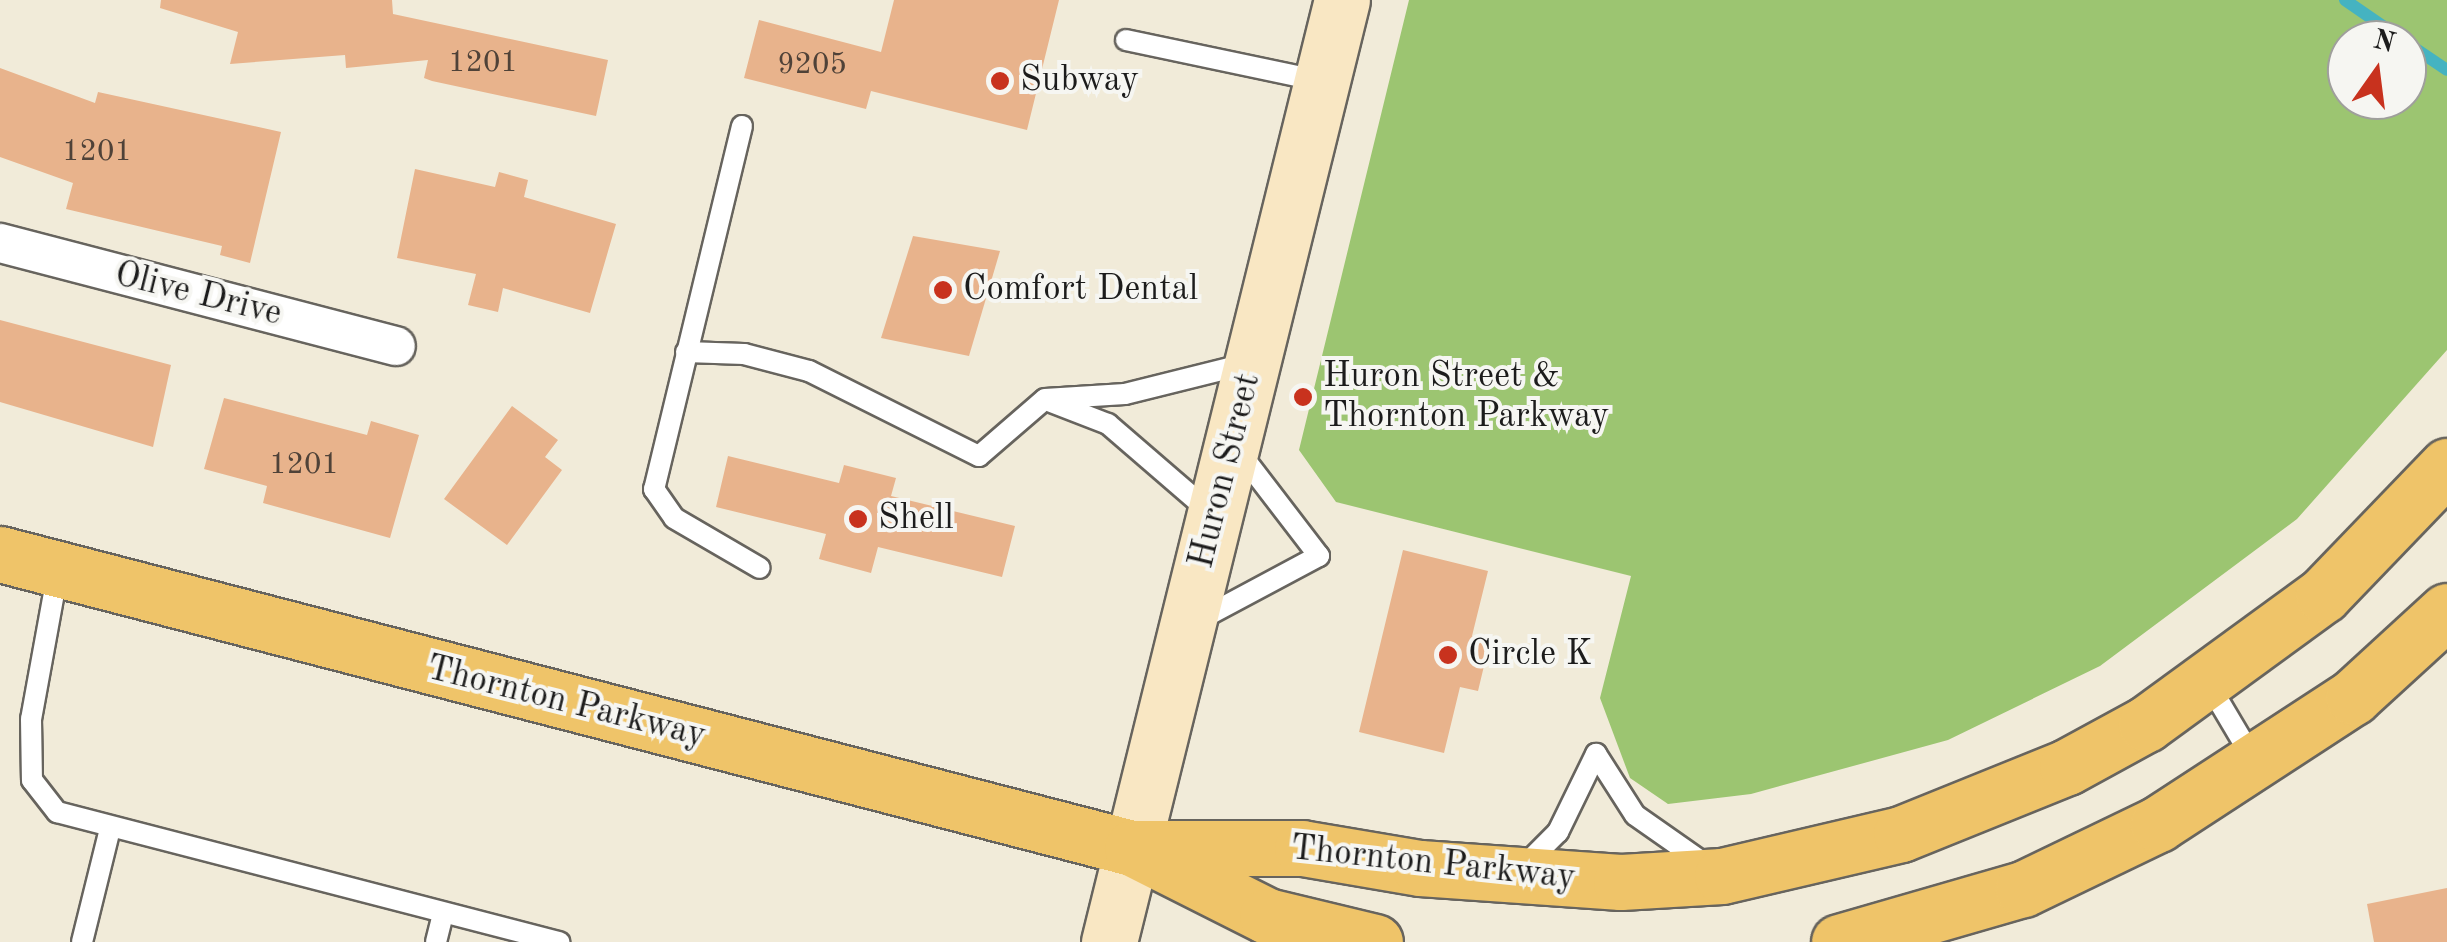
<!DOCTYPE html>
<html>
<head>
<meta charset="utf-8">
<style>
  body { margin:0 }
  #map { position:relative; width:2447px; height:942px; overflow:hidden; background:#f1ebd9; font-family:"Old Standard TT",serif }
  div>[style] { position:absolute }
  .green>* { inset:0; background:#9cc571 }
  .stream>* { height:12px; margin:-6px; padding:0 6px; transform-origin:6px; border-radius:6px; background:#45b3c1 }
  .building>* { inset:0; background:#e8b38c }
  .roads { filter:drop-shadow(2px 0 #67645e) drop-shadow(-2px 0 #67645e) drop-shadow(0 2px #67645e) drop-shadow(0 -2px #67645e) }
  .lane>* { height:20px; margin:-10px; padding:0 10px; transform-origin:10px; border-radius:10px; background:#fff }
  .street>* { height:38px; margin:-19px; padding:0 19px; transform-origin:19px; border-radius:19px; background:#fff }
  .secondary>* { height:55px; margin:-27.5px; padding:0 27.5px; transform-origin:27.5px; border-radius:27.5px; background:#f9e7c3 }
  .primary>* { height:55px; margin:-27.5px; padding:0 27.5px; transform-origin:27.5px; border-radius:27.5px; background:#efc469 }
  .dots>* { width:28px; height:28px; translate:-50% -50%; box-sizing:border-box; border:5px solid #f6f6f2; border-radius:50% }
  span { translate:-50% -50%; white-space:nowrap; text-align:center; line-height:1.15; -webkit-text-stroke:8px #f6f6f2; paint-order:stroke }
  .number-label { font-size:30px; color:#4f4238 }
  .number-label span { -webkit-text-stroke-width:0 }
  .poi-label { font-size:35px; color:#1c1c1c }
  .left { translate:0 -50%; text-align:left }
  .street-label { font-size:35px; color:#1c1c1c }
  .north { position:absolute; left:2327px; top:20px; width:100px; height:100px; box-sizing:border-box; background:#f6f6f2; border:2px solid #9f9f9c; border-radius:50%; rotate:14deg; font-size:28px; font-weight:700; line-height:40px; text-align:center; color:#1c1c1c }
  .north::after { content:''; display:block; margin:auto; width:35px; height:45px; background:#c8321e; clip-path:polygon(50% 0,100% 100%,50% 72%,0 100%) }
</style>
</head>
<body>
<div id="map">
  <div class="green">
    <div style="clip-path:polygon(evenodd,1409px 0,2447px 0,2447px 350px,2297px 519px,2100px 666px,1948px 740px,1751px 794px,1668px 804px,1630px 778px,1600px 698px,1631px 576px,1336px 502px,1299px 450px,1409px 0,2347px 40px,2407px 40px,2407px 100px,2347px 100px,2347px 40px)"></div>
  </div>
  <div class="stream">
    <div style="left:2345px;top:0;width:70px;rotate:34.6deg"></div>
    <div style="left:2407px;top:43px;width:48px;rotate:34deg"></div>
  </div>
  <div class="building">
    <div style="clip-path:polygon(161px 0,392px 0,393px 14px,608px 60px,596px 116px,432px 81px,424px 78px,428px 60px,346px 68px,345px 55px,230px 64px,238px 32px,160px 8px)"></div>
    <div style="clip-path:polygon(894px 0,1059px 0,1027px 130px,871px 91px,866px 109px,744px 78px,759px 20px,881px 52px)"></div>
    <div style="clip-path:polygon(0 68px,95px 103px,98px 92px,281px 132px,250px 263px,220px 255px,222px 246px,66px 209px,73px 183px,0 157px)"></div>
    <div style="clip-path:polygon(415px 169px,495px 187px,499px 172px,528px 180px,524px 197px,616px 224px,590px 313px,503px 288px,498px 312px,468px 305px,476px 274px,397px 258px)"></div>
    <div style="clip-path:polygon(913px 236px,1000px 251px,969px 356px,881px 338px)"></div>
    <div style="clip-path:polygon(0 320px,171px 365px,153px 447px,0 402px)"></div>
    <div style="clip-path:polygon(224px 398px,367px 435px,371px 421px,419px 435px,390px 538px,263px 503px,267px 486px,204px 469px)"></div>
    <div style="clip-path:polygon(512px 406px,558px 440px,545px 457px,562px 470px,507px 545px,444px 499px)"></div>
    <div style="clip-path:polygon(728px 456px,839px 483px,844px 465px,896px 478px,891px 496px,1015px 526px,1002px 577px,878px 547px,871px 573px,819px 559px,826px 534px,716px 507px)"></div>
    <div style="clip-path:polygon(1403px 550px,1488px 571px,1472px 636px,1490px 641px,1478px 691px,1460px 687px,1444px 753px,1359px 732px)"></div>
    <div style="clip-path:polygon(2447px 888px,2447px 942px,2374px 942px,2367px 904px)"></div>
  </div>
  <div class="roads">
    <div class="lane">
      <div style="left:1126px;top:40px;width:198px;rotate:11.9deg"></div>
      <div style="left:742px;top:126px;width:374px;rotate:103.6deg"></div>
      <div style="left:654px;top:489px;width:35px;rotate:55deg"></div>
      <div style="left:674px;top:518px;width:99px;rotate:30.2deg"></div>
      <div style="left:686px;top:352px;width:58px;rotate:2deg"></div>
      <div style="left:744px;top:354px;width:67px;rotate:14.7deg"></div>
      <div style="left:809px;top:371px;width:190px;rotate:26.6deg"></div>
      <div style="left:979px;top:456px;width:87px;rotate:-40.8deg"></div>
      <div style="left:1045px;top:399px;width:80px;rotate:-3.6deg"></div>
      <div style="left:1125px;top:394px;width:124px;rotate:-14deg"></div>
      <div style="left:1051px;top:402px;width:61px;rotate:21.1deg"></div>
      <div style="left:1108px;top:424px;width:135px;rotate:40.8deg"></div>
      <div style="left:58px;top:571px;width:150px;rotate:100.3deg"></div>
      <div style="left:31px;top:719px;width:61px;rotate:89.1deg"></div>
      <div style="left:32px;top:780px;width:41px;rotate:52deg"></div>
      <div style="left:57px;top:812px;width:519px;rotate:14.52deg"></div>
      <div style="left:1199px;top:620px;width:136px;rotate:-28.1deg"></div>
      <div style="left:1319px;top:556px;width:130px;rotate:-127.5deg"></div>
      <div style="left:2208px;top:683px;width:92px;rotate:59.3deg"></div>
      <div style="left:1596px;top:754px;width:72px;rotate:57.4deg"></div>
      <div style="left:1635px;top:815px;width:85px;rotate:35deg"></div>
      <div style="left:1522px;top:868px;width:51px;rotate:-45deg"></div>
      <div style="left:1558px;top:832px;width:87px;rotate:-64deg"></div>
      <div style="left:82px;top:942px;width:116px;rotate:-76.1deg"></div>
      <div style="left:436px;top:942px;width:30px;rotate:-76deg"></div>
    </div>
    <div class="street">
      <div style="left:0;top:243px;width:409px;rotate:14.6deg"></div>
    </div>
    <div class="secondary">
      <div style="left:1109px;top:942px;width:970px;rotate:-76.11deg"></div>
    </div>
    <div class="primary">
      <div style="left:0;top:554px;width:1170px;rotate:14.56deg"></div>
      <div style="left:1132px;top:848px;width:151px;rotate:26.7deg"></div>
      <div style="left:1267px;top:916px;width:111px;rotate:13.5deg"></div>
      <div style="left:1132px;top:848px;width:170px"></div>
      <div style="left:1302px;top:848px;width:120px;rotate:9.6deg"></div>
      <div style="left:1420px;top:868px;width:201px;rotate:4deg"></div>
      <div style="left:1621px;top:882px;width:101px;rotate:-3.4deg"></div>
      <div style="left:1722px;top:876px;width:184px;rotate:-13.2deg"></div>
      <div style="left:1901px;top:834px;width:179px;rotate:-22deg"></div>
      <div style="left:2067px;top:767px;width:90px;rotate:-28.6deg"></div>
      <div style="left:2146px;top:724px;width:219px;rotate:-36.1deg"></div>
      <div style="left:2323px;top:595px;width:179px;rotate:-46.1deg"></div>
      <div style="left:1839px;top:942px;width:191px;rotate:-16.1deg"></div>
      <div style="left:2023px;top:889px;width:150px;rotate:-25.7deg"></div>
      <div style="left:2158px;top:824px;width:233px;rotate:-33.1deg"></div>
      <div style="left:2353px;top:697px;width:127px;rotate:-42.5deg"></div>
    </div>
  </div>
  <div class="dots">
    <div style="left:1000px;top:81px;background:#c8321e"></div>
    <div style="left:943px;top:290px;background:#c8321e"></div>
    <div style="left:1303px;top:397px;background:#c8321e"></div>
    <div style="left:858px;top:519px;background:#c8321e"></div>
    <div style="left:1448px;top:655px;background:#c8321e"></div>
  </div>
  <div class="number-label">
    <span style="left:483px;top:63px">1201</span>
    <span style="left:812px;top:65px">9205</span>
    <span style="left:97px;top:152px">1201</span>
    <span style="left:304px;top:465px">1201</span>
  </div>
  <div class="poi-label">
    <span class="left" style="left:1020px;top:81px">Subway</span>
    <span class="left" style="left:963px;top:290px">Comfort Dental</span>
    <span class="left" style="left:1323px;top:397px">Huron Street &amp;<br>Thornton Parkway</span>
    <span class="left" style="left:878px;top:519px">Shell</span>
    <span class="left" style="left:1468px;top:655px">Circle K</span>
  </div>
  <div class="street-label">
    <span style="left:198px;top:295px;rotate:14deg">Olive Drive</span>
    <span style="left:1226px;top:471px;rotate:-76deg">Huron Street</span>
    <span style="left:566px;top:703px;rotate:14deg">Thornton Parkway</span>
    <span style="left:1433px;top:864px;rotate:6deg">Thornton Parkway</span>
  </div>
  <div class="north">N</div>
</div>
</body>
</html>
